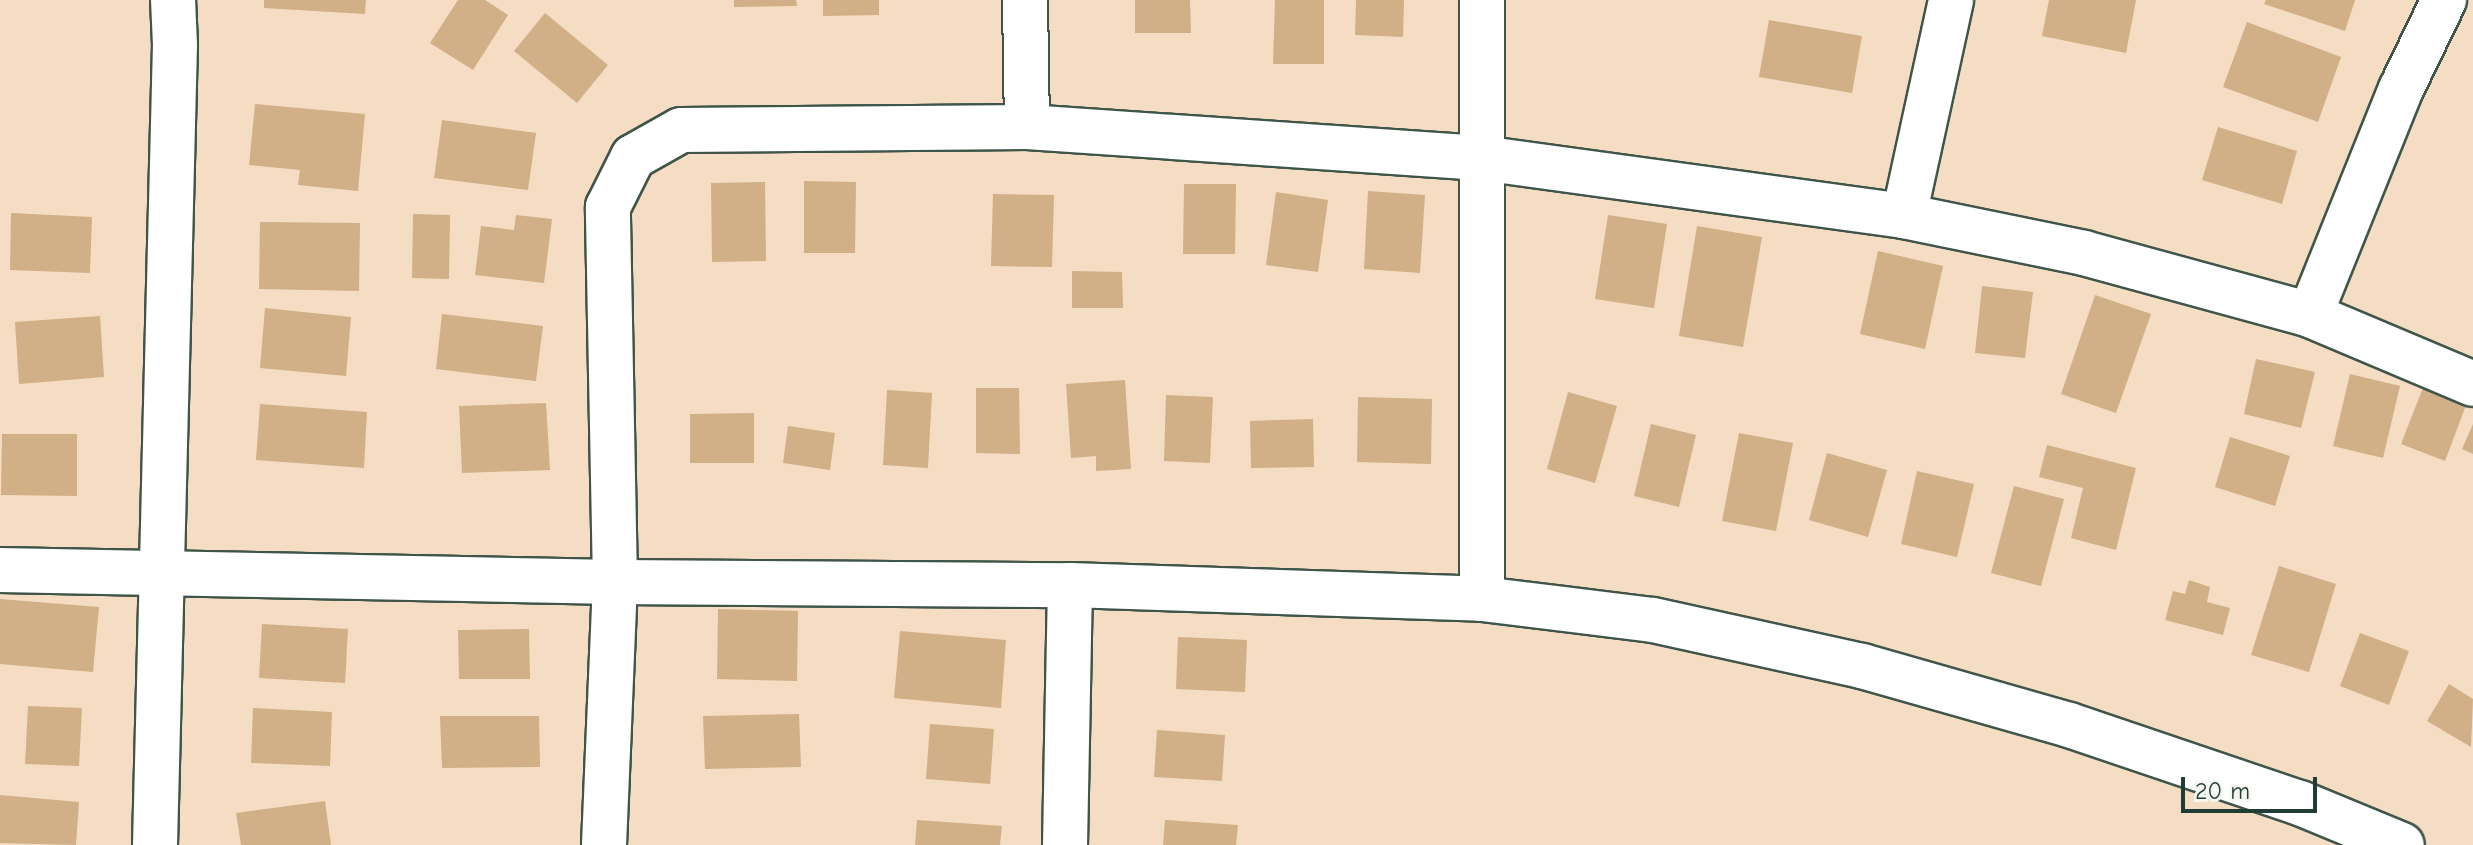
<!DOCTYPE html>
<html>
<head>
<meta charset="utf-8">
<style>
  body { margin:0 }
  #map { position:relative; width:2473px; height:845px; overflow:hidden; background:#f4ddc2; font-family:"Comic Neue",sans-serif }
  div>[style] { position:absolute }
  .building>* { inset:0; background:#d1af87 }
  .roads { filter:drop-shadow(2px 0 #3f5549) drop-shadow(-2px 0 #3f5549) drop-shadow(0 2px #3f5549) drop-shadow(0 -2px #3f5549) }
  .minor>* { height:44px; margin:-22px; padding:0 22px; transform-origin:22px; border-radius:22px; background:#fff }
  span { translate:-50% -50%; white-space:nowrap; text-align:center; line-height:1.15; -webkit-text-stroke:8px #f6f6f2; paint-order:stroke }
  .scale { position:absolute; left:2181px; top:777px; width:136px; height:36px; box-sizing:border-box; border:4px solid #1f3d34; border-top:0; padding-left:10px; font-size:24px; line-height:28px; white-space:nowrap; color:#1f3d34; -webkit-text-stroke:6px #f6f6f2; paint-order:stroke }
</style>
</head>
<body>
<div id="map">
  <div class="building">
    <div style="clip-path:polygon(264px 0,366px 0,365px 14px,264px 8px)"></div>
    <div style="clip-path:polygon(458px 0,485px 0,508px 15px,473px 70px,430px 43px)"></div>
    <div style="clip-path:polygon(734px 0,796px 0,797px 6px,734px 7px)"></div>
    <div style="clip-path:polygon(823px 0,879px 0,879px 15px,823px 16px)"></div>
    <div style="clip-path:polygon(1135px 0,1190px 0,1191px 33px,1135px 33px)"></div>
    <div style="clip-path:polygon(1275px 0,1324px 0,1324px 64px,1273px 64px)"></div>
    <div style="clip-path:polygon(1356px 0,1404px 0,1403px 37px,1355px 35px)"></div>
    <div style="clip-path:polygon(2049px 0,2136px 0,2126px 53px,2042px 36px)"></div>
    <div style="clip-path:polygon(2266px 0,2355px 0,2345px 31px,2264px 4px)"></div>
    <div style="clip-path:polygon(545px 13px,608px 65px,577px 103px,514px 51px)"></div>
    <div style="clip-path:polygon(1769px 20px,1862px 36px,1852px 93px,1759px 77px)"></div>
    <div style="clip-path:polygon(2247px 22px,2341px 57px,2318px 122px,2223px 87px)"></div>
    <div style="clip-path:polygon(255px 104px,365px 114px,358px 191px,298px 185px,300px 170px,249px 165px)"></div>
    <div style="clip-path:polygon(442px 120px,536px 133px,528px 190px,434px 178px)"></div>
    <div style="clip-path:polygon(2218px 127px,2297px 151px,2282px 204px,2202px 180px)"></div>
    <div style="clip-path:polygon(804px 181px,856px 182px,855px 253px,804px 253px)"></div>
    <div style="clip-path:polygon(765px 182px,766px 261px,712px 262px,711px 183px)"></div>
    <div style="clip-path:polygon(1184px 184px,1236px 184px,1235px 254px,1183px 254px)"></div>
    <div style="clip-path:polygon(1368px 191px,1425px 195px,1420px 273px,1364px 269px)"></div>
    <div style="clip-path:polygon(1276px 192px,1328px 200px,1318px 272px,1266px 265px)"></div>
    <div style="clip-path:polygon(993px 194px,1054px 195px,1052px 267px,991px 266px)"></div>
    <div style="clip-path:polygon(11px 213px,92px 217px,90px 273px,10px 270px)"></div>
    <div style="clip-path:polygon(413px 214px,450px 215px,449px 279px,412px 278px)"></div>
    <div style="clip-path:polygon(516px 215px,552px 219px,544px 283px,475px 275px,481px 226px,514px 230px)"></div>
    <div style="clip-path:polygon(1608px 215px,1667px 224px,1654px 308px,1595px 299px)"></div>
    <div style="clip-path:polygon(260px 222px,360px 223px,359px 291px,259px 289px)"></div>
    <div style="clip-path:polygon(1697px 226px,1762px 237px,1743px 347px,1679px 336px)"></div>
    <div style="clip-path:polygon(1878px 251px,1943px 266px,1925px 349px,1860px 334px)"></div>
    <div style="clip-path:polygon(1072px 271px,1122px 272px,1123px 308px,1072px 308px)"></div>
    <div style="clip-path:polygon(1982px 286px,2033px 292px,2025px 358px,1975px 353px)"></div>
    <div style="clip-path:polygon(2095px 295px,2151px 314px,2116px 413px,2061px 394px)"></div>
    <div style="clip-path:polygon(265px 308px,351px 317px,346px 376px,260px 368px)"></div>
    <div style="clip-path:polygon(442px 314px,543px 326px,536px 381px,436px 369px)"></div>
    <div style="clip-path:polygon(100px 316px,104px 377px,19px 384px,15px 322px)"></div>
    <div style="clip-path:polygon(2256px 359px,2315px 372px,2301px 428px,2244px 414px)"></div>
    <div style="clip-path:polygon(2350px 374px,2400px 386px,2383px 458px,2333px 446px)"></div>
    <div style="clip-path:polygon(2428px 375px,2471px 392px,2445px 461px,2401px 444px)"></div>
    <div style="clip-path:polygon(1125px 380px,1131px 469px,1096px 471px,1096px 456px,1071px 458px,1066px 384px)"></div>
    <div style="clip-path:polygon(976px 388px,1019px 388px,1020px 454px,976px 453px)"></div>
    <div style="clip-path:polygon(887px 390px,932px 393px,928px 468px,883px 465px)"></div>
    <div style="clip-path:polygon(1568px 392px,1617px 406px,1595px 483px,1547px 469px)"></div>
    <div style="clip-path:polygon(1166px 395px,1213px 397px,1210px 463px,1164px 461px)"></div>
    <div style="clip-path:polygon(1358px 397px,1432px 399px,1431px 464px,1357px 462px)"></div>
    <div style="clip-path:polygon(546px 403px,550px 470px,462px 473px,459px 406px)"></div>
    <div style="clip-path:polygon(260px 404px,367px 412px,364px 468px,256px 460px)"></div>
    <div style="clip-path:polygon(754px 413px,754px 463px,690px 463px,690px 414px)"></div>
    <div style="clip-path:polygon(1313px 419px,1314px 467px,1251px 468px,1250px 421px)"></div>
    <div style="clip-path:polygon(1651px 424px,1696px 435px,1679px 507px,1634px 496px)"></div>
    <div style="clip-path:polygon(2473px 424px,2473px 454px,2462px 449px)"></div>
    <div style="clip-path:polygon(788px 426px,835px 433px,830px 470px,783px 463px)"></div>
    <div style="clip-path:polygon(1739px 433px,1793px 443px,1776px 531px,1722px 521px)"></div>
    <div style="clip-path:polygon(2px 434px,77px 434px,77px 496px,1px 495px)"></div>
    <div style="clip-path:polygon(2230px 437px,2290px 456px,2275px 506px,2215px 487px)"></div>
    <div style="clip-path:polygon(2047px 445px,2136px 468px,2116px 550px,2071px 538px,2083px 488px,2039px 477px)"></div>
    <div style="clip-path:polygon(1827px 453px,1887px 470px,1868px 537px,1809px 520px)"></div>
    <div style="clip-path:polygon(1917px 471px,1974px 484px,1957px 557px,1901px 544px)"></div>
    <div style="clip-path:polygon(2014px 486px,2064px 499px,2041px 586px,1991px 573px)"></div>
    <div style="clip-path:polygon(2279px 566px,2336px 584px,2309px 672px,2251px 655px)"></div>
    <div style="clip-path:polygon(2189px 580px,2210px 587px,2207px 602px,2230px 608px,2223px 635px,2165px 620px,2173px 591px,2185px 594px)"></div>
    <div style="clip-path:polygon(0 599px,99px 607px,93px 672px,0 664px)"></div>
    <div style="clip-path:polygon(718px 609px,798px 611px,797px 681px,717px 679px)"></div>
    <div style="clip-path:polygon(262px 624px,348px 629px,345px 683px,259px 678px)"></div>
    <div style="clip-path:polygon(529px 629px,530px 679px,459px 679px,458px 630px)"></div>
    <div style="clip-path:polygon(900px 631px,1006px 640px,1001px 708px,894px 698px)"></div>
    <div style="clip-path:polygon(2360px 633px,2409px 651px,2389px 705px,2340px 686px)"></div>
    <div style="clip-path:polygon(1178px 637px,1247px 640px,1245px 692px,1176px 689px)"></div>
    <div style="clip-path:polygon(2449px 684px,2473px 699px,2471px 747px,2427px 721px)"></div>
    <div style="clip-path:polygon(28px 706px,82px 708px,79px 766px,25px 764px)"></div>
    <div style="clip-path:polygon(253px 708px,332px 712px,330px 766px,251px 763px)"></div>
    <div style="clip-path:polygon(799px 714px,801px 767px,705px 769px,703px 716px)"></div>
    <div style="clip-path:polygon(440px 716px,539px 716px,540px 767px,442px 768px)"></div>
    <div style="clip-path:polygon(930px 724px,994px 729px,990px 784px,926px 779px)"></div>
    <div style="clip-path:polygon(1157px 730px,1225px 735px,1222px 781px,1154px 777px)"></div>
    <div style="clip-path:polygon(0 795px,79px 802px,76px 845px,0 843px)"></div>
    <div style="clip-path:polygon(325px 801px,331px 845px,241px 845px,236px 813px)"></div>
    <div style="clip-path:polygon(917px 820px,1002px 826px,1000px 845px,915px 845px)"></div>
    <div style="clip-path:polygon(1165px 820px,1238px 825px,1236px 845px,1163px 845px)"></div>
  </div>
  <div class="roads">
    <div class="minor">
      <div style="left:1025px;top:0;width:127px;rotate:89.1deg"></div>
      <div style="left:1904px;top:216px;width:221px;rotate:-77.7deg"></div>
      <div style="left:2310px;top:315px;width:244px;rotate:-68.1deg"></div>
      <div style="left:2401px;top:89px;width:99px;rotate:-64.2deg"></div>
      <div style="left:0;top:570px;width:615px;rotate:1.12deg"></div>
      <div style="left:615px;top:582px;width:455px;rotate:0.4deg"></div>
      <div style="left:1070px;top:585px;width:412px;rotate:1.9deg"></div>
      <div style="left:1482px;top:599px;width:172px;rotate:7deg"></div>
      <div style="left:1653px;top:620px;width:214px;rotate:12.4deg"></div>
      <div style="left:1862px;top:666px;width:215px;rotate:15.9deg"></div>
      <div style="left:2069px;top:725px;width:244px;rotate:18.7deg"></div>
      <div style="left:2300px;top:803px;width:110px;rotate:22.4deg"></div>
      <div style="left:1482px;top:599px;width:599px;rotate:-90deg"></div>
      <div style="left:155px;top:845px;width:800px;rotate:-88.57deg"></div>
      <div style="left:175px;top:45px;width:45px;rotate:-92.5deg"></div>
      <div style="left:604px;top:845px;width:263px;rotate:-87.6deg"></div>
      <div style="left:615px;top:582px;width:375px;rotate:-91.1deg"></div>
      <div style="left:608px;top:207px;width:56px;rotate:-63.4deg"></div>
      <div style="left:633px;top:157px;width:55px;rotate:-29.4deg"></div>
      <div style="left:681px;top:130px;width:346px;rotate:-0.5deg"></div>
      <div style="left:1027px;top:127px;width:455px;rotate:3.9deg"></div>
      <div style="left:1481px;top:158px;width:427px;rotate:7.8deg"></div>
      <div style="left:1904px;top:216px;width:184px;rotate:11.6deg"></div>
      <div style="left:2084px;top:253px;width:234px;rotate:15.3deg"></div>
      <div style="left:2310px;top:315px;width:177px;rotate:22.9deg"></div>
      <div style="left:1065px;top:845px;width:260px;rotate:-88.9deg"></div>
    </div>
  </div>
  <div class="scale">20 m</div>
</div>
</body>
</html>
